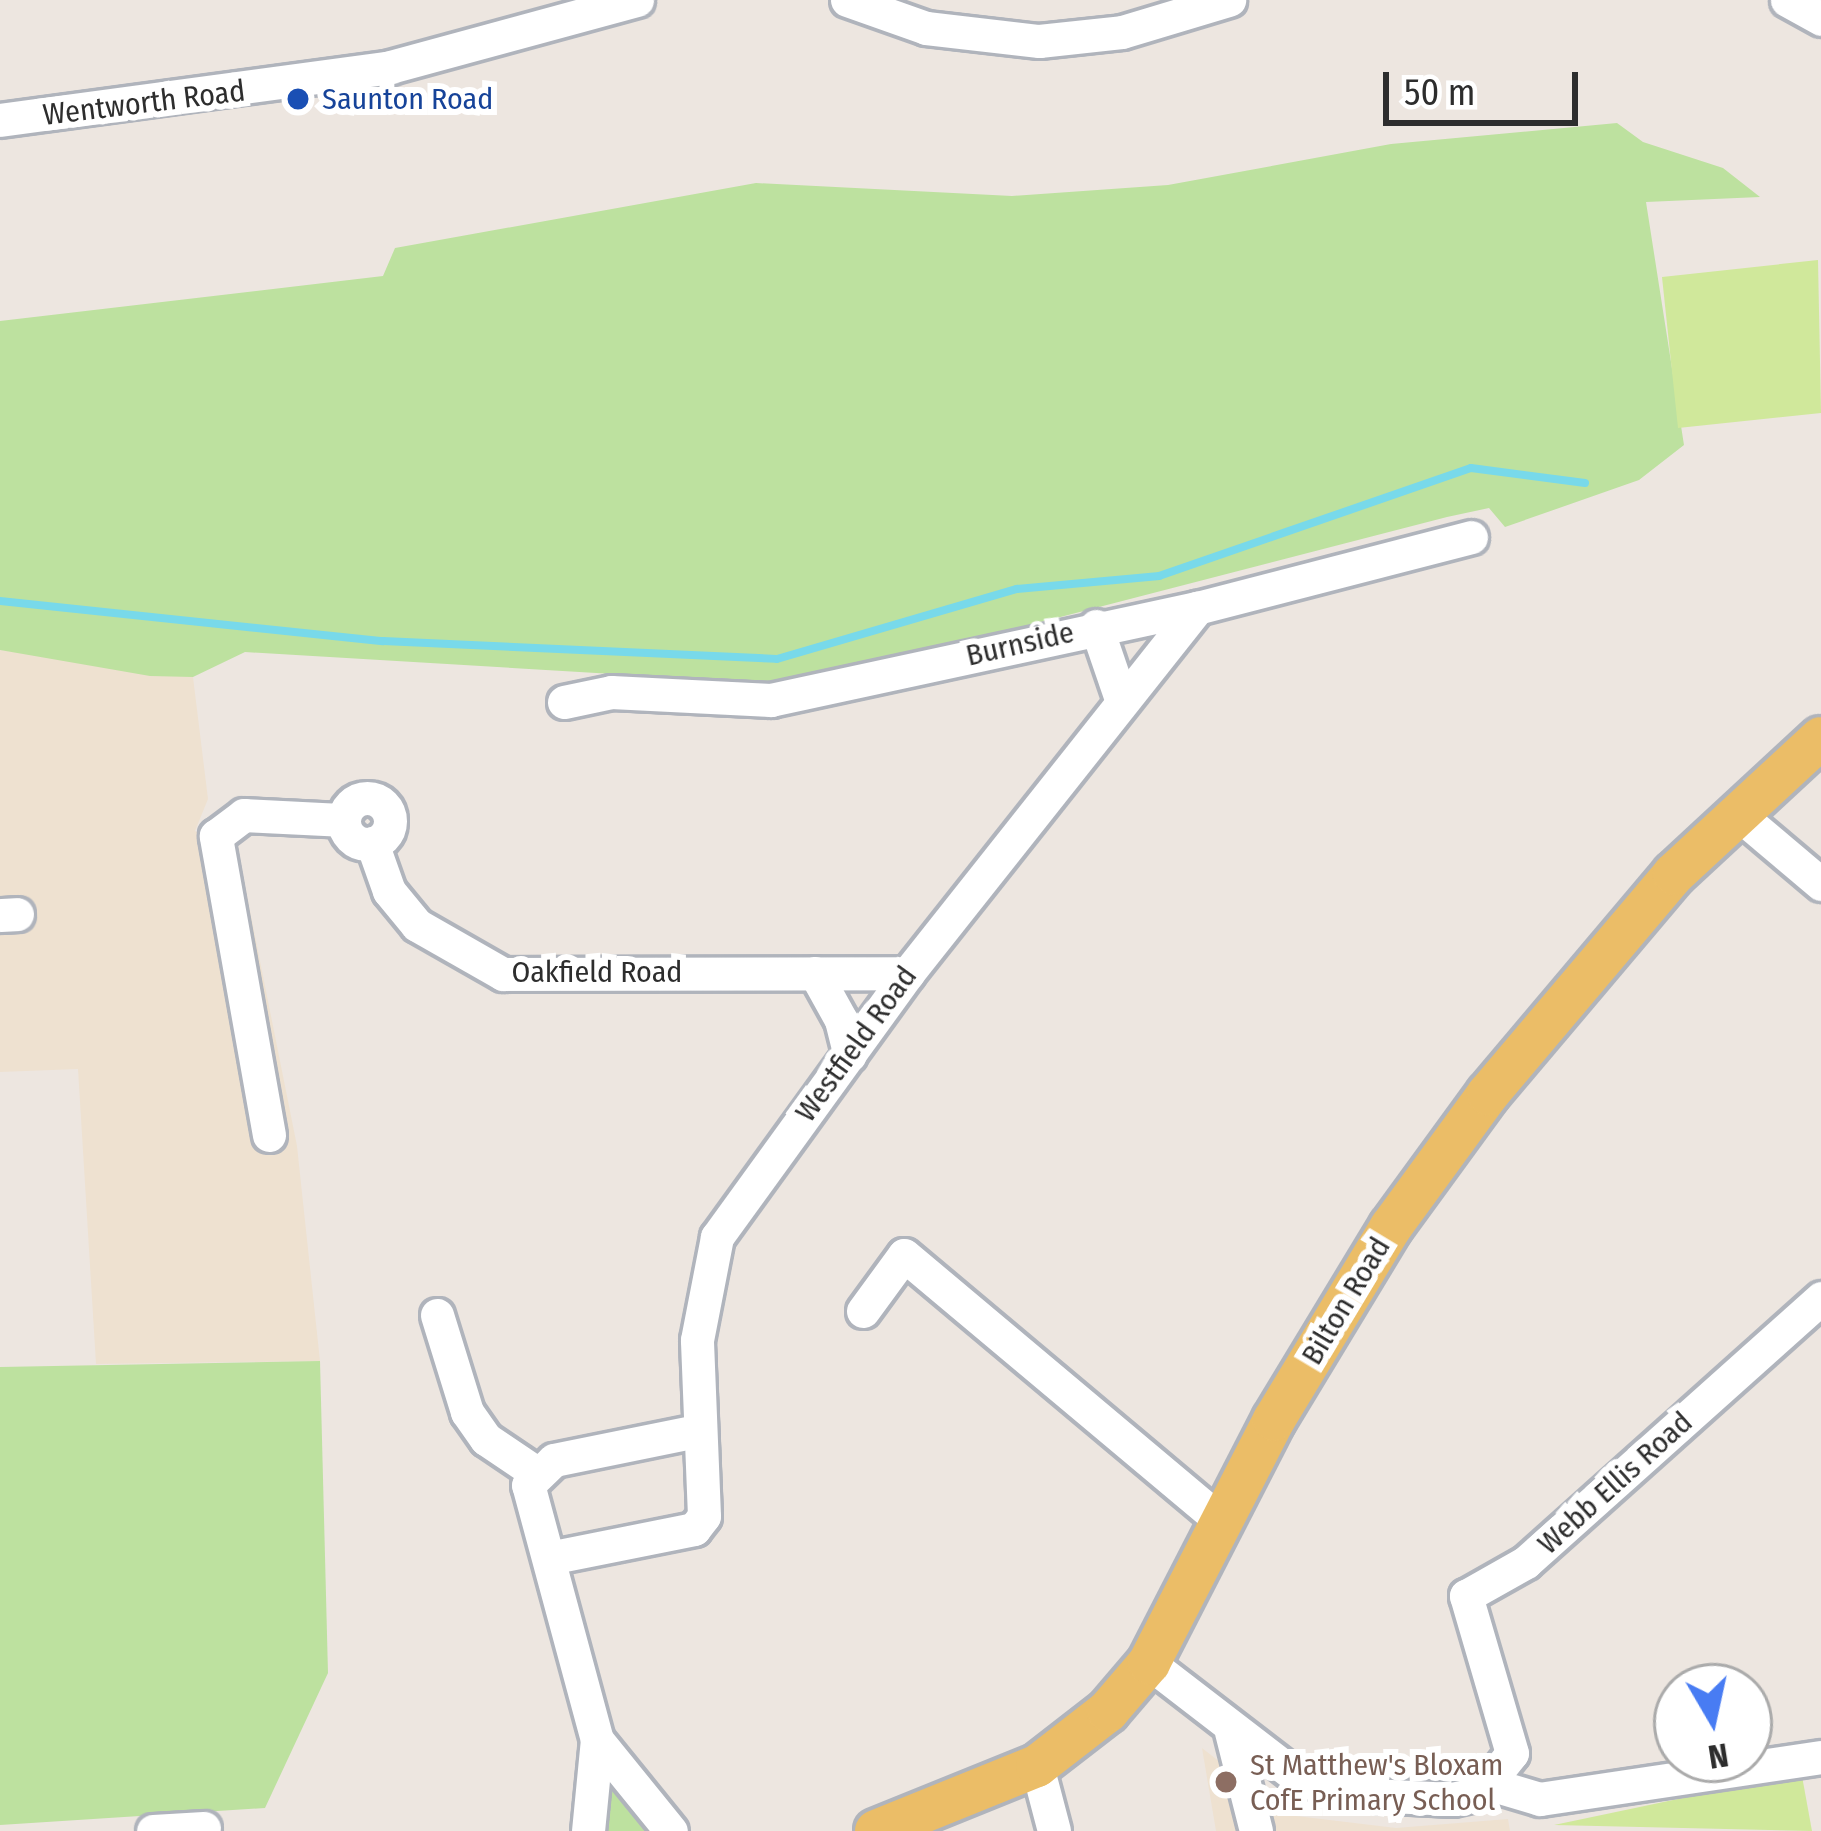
<!DOCTYPE html>
<html>
<head>
<meta charset="utf-8">
<style>
  body { margin:0 }
  #map { position:relative; width:1821px; height:1831px; overflow:hidden; background:#ede6e0; font-family:"Fira Sans Condensed",sans-serif }
  div>[style] { position:absolute }
  .education>* { inset:0; background:#eee1d0 }
  .green>* { inset:0; background:#bde19f }
  .pitch>* { inset:0; background:#d0e89b }
  .stream>* { height:8px; margin:-4px; padding:0 4px; transform-origin:4px; border-radius:4px; background:#78d9ea }
  .roads { filter:drop-shadow(3px 0 #b0b4bc) drop-shadow(-3px 0 #b0b4bc) drop-shadow(0 3px #b0b4bc) drop-shadow(0 -3px #b0b4bc) }
  .minor>* { height:33px; margin:-16.5px; padding:0 16.5px; transform-origin:16.5px; border-radius:16.5px; background:#fff }
  .minor>.ring { margin:-16.5px; padding:0; box-sizing:content-box; background:none; border:33px solid #fff; border-radius:50% }
  .major>* { height:42px; margin:-21px; padding:0 21px; transform-origin:21px; border-radius:21px; background:#ebbd67 }
  .dots>* { width:33px; height:33px; translate:-50% -50%; box-sizing:border-box; border:6px solid #fff; border-radius:50% }
  span { translate:-50% -50%; white-space:nowrap; text-align:center; line-height:1.15; -webkit-text-stroke:12px #fff; paint-order:stroke }
  .transit-label { font-size:30px; color:#164399 }
  .left { translate:0 -50%; text-align:left }
  .street-label { font-size:30px; color:#2d2d2d }
  .education-label { font-size:30px; color:#785e54 }
  .north { position:absolute; left:1653px; top:1663px; width:120px; height:120px; box-sizing:border-box; background:#fff; border:3px solid #ababab; border-radius:50%; rotate:171deg; font-size:33px; font-weight:700; line-height:48px; text-align:center; color:#2d2d2d }
  .north::after { content:''; display:block; margin:auto; width:42px; height:54px; background:#487cf3; clip-path:polygon(50% 0,100% 100%,50% 72%,0 100%) }
  .scale { position:absolute; left:1383px; top:72px; width:195px; height:54px; box-sizing:border-box; border:6px solid #2d2d2d; border-top:0; padding-left:15px; font-size:36px; line-height:42px; white-space:nowrap; color:#2d2d2d; -webkit-text-stroke:9px #fff; paint-order:stroke }
</style>
</head>
<body>
<div id="map">
  <div class="education">
    <div style="clip-path:polygon(0 650px,193px 677px,208px 799px,195px 831px,238px 851px,297px 1146px,320px 1361px,96px 1364px,78px 1069px,0 1072px)"></div>
    <div style="clip-path:polygon(1202px 1748px,1288px 1815px,1396px 1828px,1508px 1819px,1510px 1831px,1216px 1831px)"></div>
  </div>
  <div class="green">
    <div style="clip-path:polygon(1617px 123px,1643px 142px,1723px 168px,1760px 197px,1646px 202px,1684px 445px,1639px 480px,1505px 527px,1489px 508px,1447px 517px,797px 685px,245px 652px,193px 677px,150px 676px,0 650px,0 321px,383px 276px,395px 248px,756px 183px,1012px 196px,1168px 185px,1391px 144px)"></div>
    <div style="clip-path:polygon(320px 1361px,328px 1673px,265px 1808px,0 1825px,0 1367px)"></div>
    <div style="clip-path:polygon(602px 1773px,667px 1831px,597px 1831px)"></div>
  </div>
  <div class="pitch">
    <div style="clip-path:polygon(1818px 260px,1821px 413px,1678px 428px,1662px 277px)"></div>
    <div style="clip-path:polygon(1802px 1776px,1812px 1831px,1554px 1825px,1673px 1800px)"></div>
  </div>
  <div class="stream">
    <div style="left:0;top:601px;width:385px;rotate:6deg"></div>
    <div style="left:383px;top:641px;width:394px;rotate:2.6deg"></div>
    <div style="left:777px;top:659px;width:250px;rotate:-16.3deg"></div>
    <div style="left:1017px;top:589px;width:143px;rotate:-5.2deg"></div>
    <div style="left:1159px;top:576px;width:330px;rotate:-19.1deg"></div>
    <div style="left:1471px;top:468px;width:115px;rotate:7.5deg"></div>
  </div>
  <div class="roads">
    <div class="minor">
      <div style="left:847px;top:0;width:84px;rotate:19.5deg"></div>
      <div style="left:926px;top:28px;width:114px;rotate:6.6deg"></div>
      <div style="left:1039px;top:41px;width:83px;rotate:-6.2deg"></div>
      <div style="left:1122px;top:32px;width:112px;rotate:-16.7deg"></div>
      <div style="left:1787px;top:0;width:39px;rotate:29deg"></div>
      <div style="left:0;top:120px;width:394px;rotate:-7.7deg"></div>
      <div style="left:390px;top:67px;width:256px;rotate:-15.2deg"></div>
      <div style="left:1096px;top:626px;width:77px;rotate:71.1deg"></div>
      <div style="left:564px;top:702px;width:48px;rotate:-12deg"></div>
      <div style="left:611px;top:692px;width:160px;rotate:2.9deg"></div>
      <div style="left:771px;top:700px;width:436px;rotate:-12.2deg"></div>
      <div style="left:1197px;top:608px;width:283px;rotate:-14.5deg"></div>
      <div class="ring" style="left:344px;top:798px;width:13px;height:13px"></div>
      <div style="left:1737px;top:813px;width:110px;rotate:40.2deg"></div>
      <div style="left:372px;top:843px;width:51px;rotate:70.5deg"></div>
      <div style="left:389px;top:891px;width:44px;rotate:50.5deg"></div>
      <div style="left:417px;top:925px;width:99px;rotate:29.7deg"></div>
      <div style="left:503px;top:974px;width:405px;rotate:-0.1deg"></div>
      <div style="left:0;top:915px;width:17px;rotate:-3deg"></div>
      <div style="left:815px;top:973px;width:54px;rotate:61deg"></div>
      <div style="left:841px;top:1020px;width:36px;rotate:76deg"></div>
      <div style="left:269px;top:1135px;width:304px;rotate:-100.1deg"></div>
      <div style="left:216px;top:836px;width:35px;rotate:-37deg"></div>
      <div style="left:244px;top:815px;width:100px;rotate:2.9deg"></div>
      <div style="left:863px;top:1311px;width:69px;rotate:-53.8deg"></div>
      <div style="left:904px;top:1255px;width:417px;rotate:40deg"></div>
      <div style="left:437px;top:1315px;width:102px;rotate:72.8deg"></div>
      <div style="left:467px;top:1412px;width:33px;rotate:55deg"></div>
      <div style="left:486px;top:1439px;width:59px;rotate:34deg"></div>
      <div style="left:549px;top:1558px;width:148px;rotate:-11.3deg"></div>
      <div style="left:694px;top:1529px;width:16px;rotate:-52deg"></div>
      <div style="left:704px;top:1516px;width:176px;rotate:-92.3deg"></div>
      <div style="left:697px;top:1340px;width:105px;rotate:-79deg"></div>
      <div style="left:717px;top:1237px;width:326px;rotate:-54.1deg"></div>
      <div style="left:908px;top:973px;width:466px;rotate:-51.6deg"></div>
      <div style="left:1149px;top:1663px;width:192px;rotate:37.6deg"></div>
      <div style="left:1301px;top:1780px;width:51px;rotate:15.9deg"></div>
      <div style="left:1350px;top:1794px;width:102px;rotate:2.8deg"></div>
      <div style="left:1452px;top:1799px;width:29px;rotate:-12deg"></div>
      <div style="left:1480px;top:1793px;width:51px;rotate:-51.3deg"></div>
      <div style="left:1512px;top:1753px;width:164px;rotate:-106.3deg"></div>
      <div style="left:1466px;top:1596px;width:69px;rotate:-29.5deg"></div>
      <div style="left:1526px;top:1562px;width:396px;rotate:-41.8deg"></div>
      <div style="left:1231px;top:1732px;width:102px;rotate:75.8deg"></div>
      <div style="left:597px;top:1740px;width:117px;rotate:50.9deg"></div>
      <div style="left:1037px;top:1766px;width:67px;rotate:75.3deg"></div>
      <div style="left:1493px;top:1785px;width:49px;rotate:16.6deg"></div>
      <div style="left:1540px;top:1799px;width:284px;rotate:-8.5deg"></div>
      <div style="left:153px;top:1831px;width:51px;rotate:-3.4deg"></div>
      <div style="left:588px;top:1831px;width:91px;rotate:-84.4deg"></div>
      <div style="left:597px;top:1740px;width:264px;rotate:-105.1deg"></div>
      <div style="left:528px;top:1485px;width:36px;rotate:-44deg"></div>
      <div style="left:554px;top:1460px;width:146px;rotate:-11.5deg"></div>
    </div>
    <div class="major">
      <div style="left:876px;top:1831px;width:174px;rotate:-22deg"></div>
      <div style="left:1037px;top:1766px;width:90px;rotate:-37.8deg"></div>
      <div style="left:1108px;top:1711px;width:63px;rotate:-49.5deg"></div>
      <div style="left:1149px;top:1663px;width:273px;rotate:-62.8deg"></div>
      <div style="left:1274px;top:1420px;width:226px;rotate:-58.8deg"></div>
      <div style="left:1391px;top:1227px;width:165px;rotate:-53.9deg"></div>
      <div style="left:1488px;top:1094px;width:288px;rotate:-49.8deg"></div>
      <div style="left:1674px;top:874px;width:200px;rotate:-42.8deg"></div>
    </div>
  </div>
  <div class="dots">
    <div style="left:298px;top:99px;background:#1a4fb4"></div>
    <div style="left:1226px;top:1782px;background:#8d6e63"></div>
  </div>
  <div class="transit-label">
    <span class="left" style="left:322px;top:99px">Saunton Road</span>
  </div>
  <div class="street-label">
    <span style="left:144px;top:103px;rotate:-7deg">Wentworth Road</span>
    <span style="left:1020px;top:644px;rotate:-13deg">Burnside</span>
    <span style="left:597px;top:972px">Oakfield Road</span>
    <span style="left:856px;top:1044px;rotate:-54deg">Westfield Road</span>
    <span style="left:1346px;top:1301px;rotate:-59deg">Bilton Road</span>
    <span style="left:1615px;top:1483px;rotate:-42deg">Webb Ellis Road</span>
  </div>
  <div class="education-label">
    <span class="left" style="left:1250px;top:1782px">St Matthew's Bloxam<br>CofE Primary School</span>
  </div>
  <div class="north">N</div>
  <div class="scale">50 m</div>
</div>
</body>
</html>
